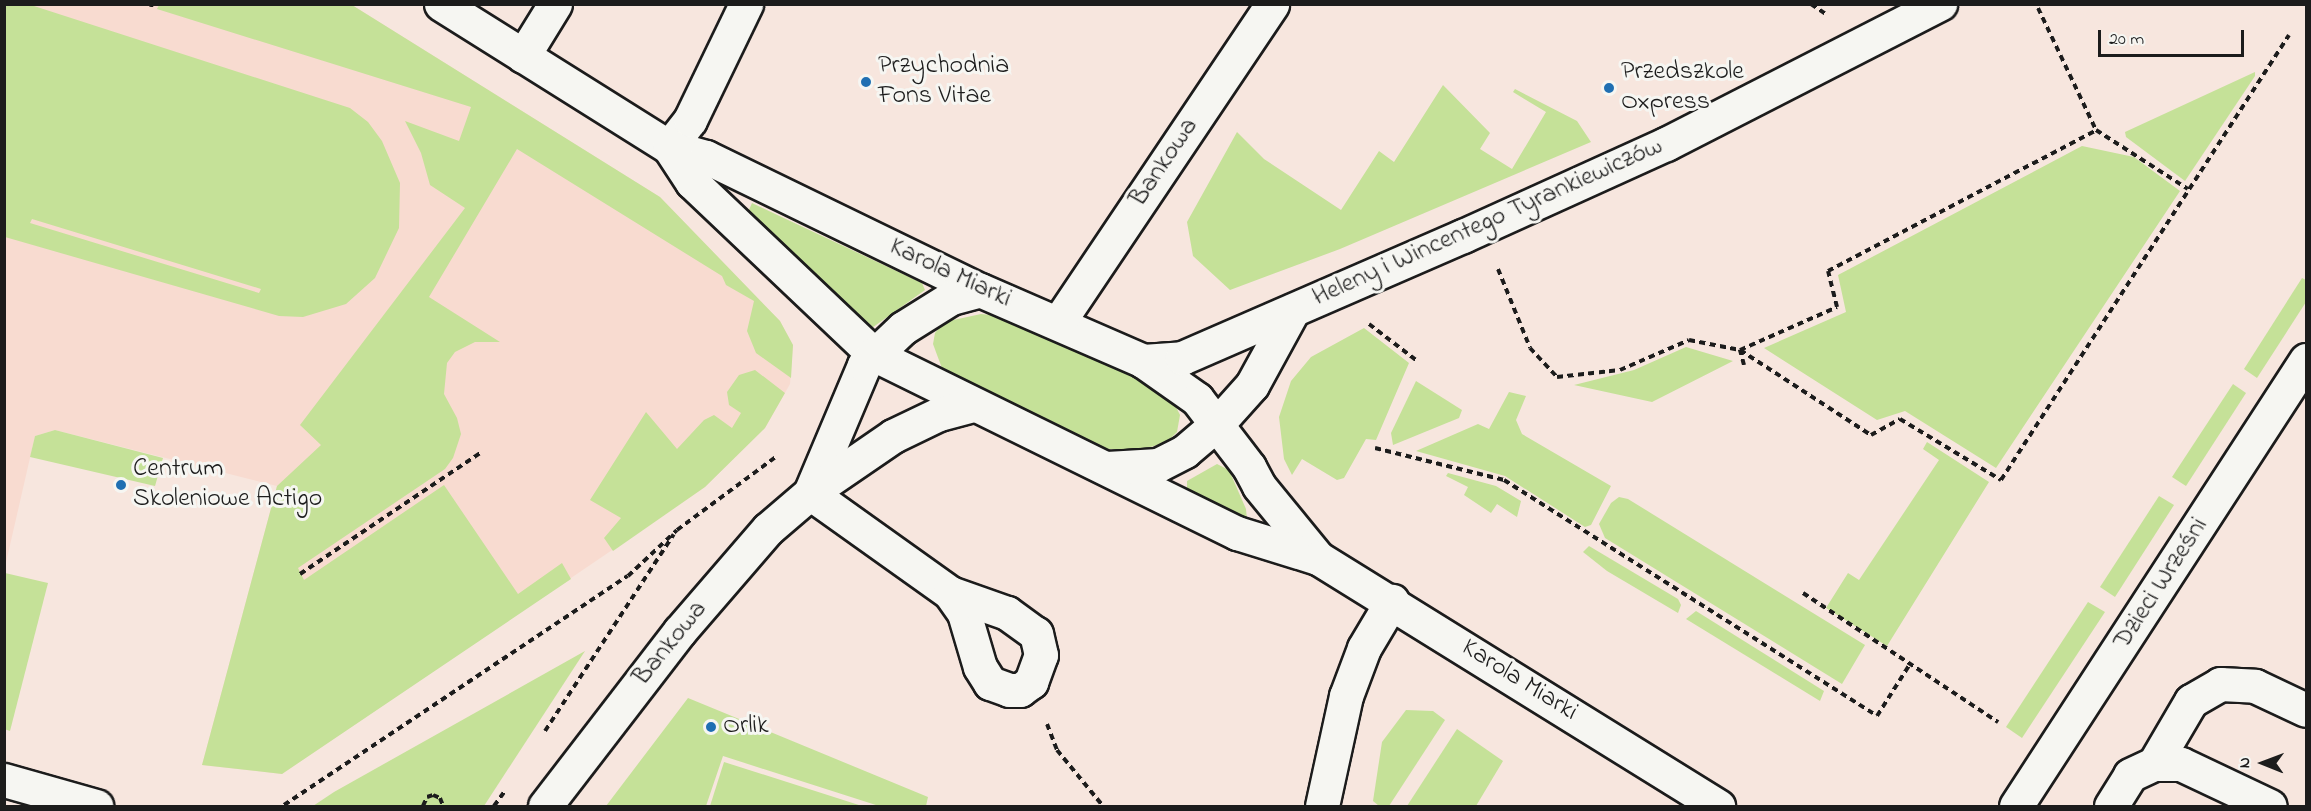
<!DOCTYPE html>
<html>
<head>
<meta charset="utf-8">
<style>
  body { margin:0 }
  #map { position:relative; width:2311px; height:811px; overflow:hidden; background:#f7e6de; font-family:"Indie Flower",sans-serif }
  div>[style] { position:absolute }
  .built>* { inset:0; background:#f8dbd0 }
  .green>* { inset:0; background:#c5e198 }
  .path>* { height:4px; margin-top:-2px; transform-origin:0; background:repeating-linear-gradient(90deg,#1c1c1c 0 6px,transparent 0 10.5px) }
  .roads { filter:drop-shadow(2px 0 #1c1c1c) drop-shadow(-2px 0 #1c1c1c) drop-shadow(0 2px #1c1c1c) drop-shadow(0 -2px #1c1c1c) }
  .minor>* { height:33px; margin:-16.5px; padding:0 16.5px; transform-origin:16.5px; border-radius:16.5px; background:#f6f6f2 }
  .dots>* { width:16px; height:16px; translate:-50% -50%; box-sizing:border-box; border:3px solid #f6f6f2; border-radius:50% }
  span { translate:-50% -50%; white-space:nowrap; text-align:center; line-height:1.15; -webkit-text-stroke:6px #f6f6f2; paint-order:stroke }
  .poi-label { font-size:26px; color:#1c1c1c }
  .left { translate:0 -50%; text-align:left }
  .street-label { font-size:26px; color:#1c1c1c }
  .frame { position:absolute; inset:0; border:6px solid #1c1c1c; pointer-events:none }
  .north { position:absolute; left:2233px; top:733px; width:60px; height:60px; -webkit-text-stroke:4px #f6f6f2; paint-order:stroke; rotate:271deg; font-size:16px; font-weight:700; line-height:24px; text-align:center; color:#1c1c1c }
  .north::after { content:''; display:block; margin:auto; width:21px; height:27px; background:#1c1c1c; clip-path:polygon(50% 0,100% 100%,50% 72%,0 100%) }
  .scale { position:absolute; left:2098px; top:30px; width:146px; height:27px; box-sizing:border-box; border:3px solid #1c1c1c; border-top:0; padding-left:8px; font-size:18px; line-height:21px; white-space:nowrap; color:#1c1c1c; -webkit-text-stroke:4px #f6f6f2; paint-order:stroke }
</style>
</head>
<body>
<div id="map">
  <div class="built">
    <div style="clip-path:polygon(5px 5px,352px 5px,660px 197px,780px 321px,793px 345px,790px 384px,765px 428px,705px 487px,282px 774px,202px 765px,277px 486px,55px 430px,35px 436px,5px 567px)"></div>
  </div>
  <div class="green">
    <div style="clip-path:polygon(evenodd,5px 5px,34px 6px,350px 108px,368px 122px,382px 141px,400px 183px,399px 228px,375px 278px,346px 304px,303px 317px,279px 316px,5px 237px,5px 5px,32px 219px,261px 289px,259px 293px,30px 223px,32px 219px)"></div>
    <div style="clip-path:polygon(159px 5px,352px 5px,660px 197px,780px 321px,793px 345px,791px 378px,756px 353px,747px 331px,754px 301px,726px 285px,722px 276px,517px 149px,429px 297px,500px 342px,475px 342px,455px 352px,447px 363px,444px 394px,457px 418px,461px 434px,453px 458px,445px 469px,298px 568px,304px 580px,444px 485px,518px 594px,562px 563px,571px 579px,282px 774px,202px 765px,277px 486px,321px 445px,300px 425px,465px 208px,430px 185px,421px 153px,405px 121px,459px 141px,471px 107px,157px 9px)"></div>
    <div style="clip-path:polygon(2255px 72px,2255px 76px,2185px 181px,2126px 137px,2125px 132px)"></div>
    <div style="clip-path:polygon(1443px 85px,1490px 133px,1480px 149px,1512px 169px,1546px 112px,1513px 92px,1515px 89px,1577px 121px,1591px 142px,1340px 249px,1230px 290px,1193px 256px,1187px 222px,1237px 132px,1264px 159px,1341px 210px,1379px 151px,1394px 162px)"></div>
    <div style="clip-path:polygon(2082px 146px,2134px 157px,2180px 191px,1996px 468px,1905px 411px,1877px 420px,1764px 348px,1846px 312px,1838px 275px)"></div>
    <div style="clip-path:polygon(752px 203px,922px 283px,925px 290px,869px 330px,748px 212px)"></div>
    <div style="clip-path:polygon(2302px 278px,2306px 280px,2306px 302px,2257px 378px,2244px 369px)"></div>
    <div style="clip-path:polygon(981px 314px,1000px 316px,1144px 379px,1172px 399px,1180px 415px,1177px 432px,1167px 442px,1144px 449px,1103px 449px,943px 371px,933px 344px,935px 333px,944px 322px)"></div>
    <div style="clip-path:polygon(1364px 328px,1409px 363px,1376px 440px,1366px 439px,1344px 478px,1337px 480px,1302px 459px,1292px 475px,1284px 459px,1279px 417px,1291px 381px,1311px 357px)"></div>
    <div style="clip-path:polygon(1686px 347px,1733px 361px,1652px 402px,1574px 385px,1634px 370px)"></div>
    <div style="clip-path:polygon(755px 370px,785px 393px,765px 428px,705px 487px,613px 551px,604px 538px,621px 518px,590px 500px,646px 412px,677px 449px,704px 420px,714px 415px,732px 428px,741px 413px,729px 405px,727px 392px,739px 375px)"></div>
    <div style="clip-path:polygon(1416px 381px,1462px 410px,1459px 418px,1393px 445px,1391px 433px)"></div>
    <div style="clip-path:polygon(2233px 384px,2246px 393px,2186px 486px,2172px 477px)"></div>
    <div style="clip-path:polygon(1509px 392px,1526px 396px,1516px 420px,1522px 434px,1611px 486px,1591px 525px,1585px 527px,1505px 476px,1416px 451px,1478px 424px,1489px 429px)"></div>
    <div style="clip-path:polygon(55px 430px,163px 458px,155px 486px,30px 457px,35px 436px)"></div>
    <div style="clip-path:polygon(1927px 442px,1989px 482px,1887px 646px,1826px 608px,1848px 573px,1859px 580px,1939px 460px,1923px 449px)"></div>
    <div style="clip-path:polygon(1217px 464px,1229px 470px,1246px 509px,1247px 520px,1187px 493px,1187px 481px)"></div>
    <div style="clip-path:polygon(1448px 473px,1496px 486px,1521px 501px,1517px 517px,1497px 504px,1491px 513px,1464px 495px,1468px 487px,1446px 476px)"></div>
    <div style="clip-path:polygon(2159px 496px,2174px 505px,2115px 597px,2100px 587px)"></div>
    <div style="clip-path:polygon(1619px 497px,1628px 499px,1865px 645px,1842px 684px,1605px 538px,1599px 524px,1611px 503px)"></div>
    <div style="clip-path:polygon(1589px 546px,1678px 599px,1681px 605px,1678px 613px,1607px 571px,1583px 552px)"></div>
    <div style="clip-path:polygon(5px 573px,48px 583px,10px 731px,4px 729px)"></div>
    <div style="clip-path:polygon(2088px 602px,2105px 612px,2022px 738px,2006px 727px)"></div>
    <div style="clip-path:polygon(1696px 611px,1824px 691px,1820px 701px,1686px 619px)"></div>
    <div style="clip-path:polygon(585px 651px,484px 806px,313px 806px,334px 792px)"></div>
    <div style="clip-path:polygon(688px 698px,928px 797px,926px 806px,879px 806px,723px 756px,706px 806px,606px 806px)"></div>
    <div style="clip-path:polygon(1406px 710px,1433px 711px,1445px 720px,1389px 806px,1379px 806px,1373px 801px,1382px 742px)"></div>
    <div style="clip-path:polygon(1457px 729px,1503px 761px,1476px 806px,1407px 806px)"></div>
    <div style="clip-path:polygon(724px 762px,862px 806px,710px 806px)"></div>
  </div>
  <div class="path">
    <div style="left:1811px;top:4px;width:18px;rotate:34deg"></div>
    <div style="left:151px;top:7px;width:3px;rotate:-72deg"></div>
    <div style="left:2038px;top:8px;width:135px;rotate:64.6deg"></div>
    <div style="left:2096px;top:130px;width:109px;rotate:32.7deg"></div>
    <div style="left:1498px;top:269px;width:85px;rotate:67.9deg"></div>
    <div style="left:1530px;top:348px;width:40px;rotate:47deg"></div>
    <div style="left:1557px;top:377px;width:63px;rotate:-6.3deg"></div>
    <div style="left:1620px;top:370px;width:75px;rotate:-23.5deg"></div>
    <div style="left:1689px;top:340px;width:52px;rotate:11.1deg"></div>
    <div style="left:1740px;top:350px;width:156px;rotate:33deg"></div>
    <div style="left:1871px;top:435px;width:33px;rotate:-29deg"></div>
    <div style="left:1900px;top:419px;width:118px;rotate:31.1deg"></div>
    <div style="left:2001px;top:480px;width:530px;rotate:-57.09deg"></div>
    <div style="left:1369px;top:324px;width:59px;rotate:37.5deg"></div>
    <div style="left:1744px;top:365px;width:16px;rotate:-105deg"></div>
    <div style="left:1740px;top:350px;width:106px;rotate:-23.9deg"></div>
    <div style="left:1837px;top:307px;width:37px;rotate:-104deg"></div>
    <div style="left:1828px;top:271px;width:303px;rotate:-27.7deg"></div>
    <div style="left:1375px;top:448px;width:133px;rotate:13.9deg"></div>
    <div style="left:1504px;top:480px;width:441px;rotate:32.3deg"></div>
    <div style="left:1877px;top:716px;width:62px;rotate:-57.6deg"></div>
    <div style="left:300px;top:574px;width:220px;rotate:-33.9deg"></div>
    <div style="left:1803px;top:593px;width:234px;rotate:33.5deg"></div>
    <div style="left:1047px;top:724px;width:28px;rotate:69deg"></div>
    <div style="left:1057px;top:750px;width:72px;rotate:50.6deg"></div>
    <div style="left:545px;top:731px;width:235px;rotate:-56.8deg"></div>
    <div style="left:284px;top:805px;width:413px;rotate:-33.7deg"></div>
    <div style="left:628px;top:576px;width:67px;rotate:-43.2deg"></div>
    <div style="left:677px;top:530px;width:124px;rotate:-36.5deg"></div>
    <div style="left:423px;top:806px;width:10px;rotate:-66deg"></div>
    <div style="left:427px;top:797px;width:6px;rotate:-18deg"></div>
    <div style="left:433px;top:795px;width:8px;rotate:23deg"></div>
    <div style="left:440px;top:798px;width:9px;rotate:69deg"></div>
    <div style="left:494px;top:806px;width:17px;rotate:-54deg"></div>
  </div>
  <div class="roads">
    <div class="minor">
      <div style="left:441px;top:4px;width:269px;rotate:32.1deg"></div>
      <div style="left:669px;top:147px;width:38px;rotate:15deg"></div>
      <div style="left:706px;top:157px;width:305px;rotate:25.9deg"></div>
      <div style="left:980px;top:290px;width:178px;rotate:23.5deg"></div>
      <div style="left:1143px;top:361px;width:66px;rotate:35.1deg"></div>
      <div style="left:1197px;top:399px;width:86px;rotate:52.6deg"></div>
      <div style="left:1249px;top:467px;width:21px;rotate:62deg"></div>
      <div style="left:1259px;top:486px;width:93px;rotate:50.7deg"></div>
      <div style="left:523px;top:56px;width:61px;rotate:-58.4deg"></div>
      <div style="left:669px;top:147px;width:42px;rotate:56.7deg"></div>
      <div style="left:692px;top:182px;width:250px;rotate:43.5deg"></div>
      <div style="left:873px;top:354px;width:406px;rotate:26.2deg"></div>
      <div style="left:1237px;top:533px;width:85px;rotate:17.2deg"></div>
      <div style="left:1318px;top:558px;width:471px;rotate:31.8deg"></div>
      <div style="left:669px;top:147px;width:34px;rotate:-52deg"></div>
      <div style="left:690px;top:120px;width:129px;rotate:-64.2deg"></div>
      <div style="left:1058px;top:323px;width:384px;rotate:-56.1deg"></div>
      <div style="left:1143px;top:361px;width:39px;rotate:-4deg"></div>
      <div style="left:1182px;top:358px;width:306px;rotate:-23.5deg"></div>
      <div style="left:1463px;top:236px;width:223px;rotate:-24.4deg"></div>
      <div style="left:1666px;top:144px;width:308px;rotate:-27.1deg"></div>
      <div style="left:1107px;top:468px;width:51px;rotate:-3.4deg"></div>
      <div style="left:1158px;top:465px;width:30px;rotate:-27deg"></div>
      <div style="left:1185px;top:451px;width:43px;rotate:-40.3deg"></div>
      <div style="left:1218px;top:423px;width:51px;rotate:-48.2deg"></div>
      <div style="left:1252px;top:385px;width:85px;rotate:-61.3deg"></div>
      <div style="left:810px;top:493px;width:172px;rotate:35.5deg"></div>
      <div style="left:950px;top:593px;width:24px;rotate:55deg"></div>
      <div style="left:964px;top:613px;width:56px;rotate:73.5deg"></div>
      <div style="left:980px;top:667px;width:19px;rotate:58deg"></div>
      <div style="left:990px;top:683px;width:20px;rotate:20deg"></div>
      <div style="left:1009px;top:690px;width:11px"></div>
      <div style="left:1020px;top:690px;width:14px;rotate:-36deg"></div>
      <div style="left:1031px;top:682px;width:29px;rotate:-70deg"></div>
      <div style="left:1041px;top:655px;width:22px;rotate:-103deg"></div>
      <div style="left:1036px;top:634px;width:36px;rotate:-144deg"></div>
      <div style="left:1007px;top:613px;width:60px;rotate:-160.7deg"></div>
      <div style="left:810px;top:493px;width:139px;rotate:-67.1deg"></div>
      <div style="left:864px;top:365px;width:54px;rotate:-43.5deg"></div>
      <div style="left:903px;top:328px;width:57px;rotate:-32deg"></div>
      <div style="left:951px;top:298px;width:30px;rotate:-15deg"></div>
      <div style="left:2154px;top:764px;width:73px;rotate:-59.6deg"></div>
      <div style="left:2191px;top:701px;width:34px;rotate:-30deg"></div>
      <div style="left:2220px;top:684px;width:35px;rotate:3deg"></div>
      <div style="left:2255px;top:686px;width:56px;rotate:25.2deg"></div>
      <div style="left:4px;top:780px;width:96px;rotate:15.8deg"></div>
      <div style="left:545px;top:806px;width:220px;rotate:-52.4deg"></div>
      <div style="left:679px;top:632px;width:136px;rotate:-49.2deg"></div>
      <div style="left:768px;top:529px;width:55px;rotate:-40.6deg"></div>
      <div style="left:810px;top:493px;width:101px;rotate:-34.5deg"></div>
      <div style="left:893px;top:436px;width:51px;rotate:-25.6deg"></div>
      <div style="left:939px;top:414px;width:35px;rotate:-15deg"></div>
      <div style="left:1322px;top:806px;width:113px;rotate:-77.7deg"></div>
      <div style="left:1346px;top:696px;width:51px;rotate:-69.4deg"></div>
      <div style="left:1364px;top:648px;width:55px;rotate:-59.2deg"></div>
      <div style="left:2016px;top:806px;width:532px;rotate:-56.97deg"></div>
      <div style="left:2111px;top:806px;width:36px;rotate:-58deg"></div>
      <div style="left:2130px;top:775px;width:26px;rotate:-25deg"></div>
      <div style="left:2154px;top:764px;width:27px"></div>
      <div style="left:2181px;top:764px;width:98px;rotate:25.3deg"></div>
    </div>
  </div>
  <div class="dots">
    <div style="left:866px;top:82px;background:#1f6fb2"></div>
    <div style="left:1609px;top:88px;background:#1f6fb2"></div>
    <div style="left:121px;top:485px;background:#1f6fb2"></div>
    <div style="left:711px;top:727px;background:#1f6fb2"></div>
  </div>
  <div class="poi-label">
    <span class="left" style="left:878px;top:82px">Przychodnia<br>Fons Vitae</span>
    <span class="left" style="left:1621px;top:88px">Przedszkole<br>Oxpress</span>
    <span class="left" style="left:133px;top:485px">Centrum<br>Skoleniowe Actigo</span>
    <span class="left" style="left:723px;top:727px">Orlik</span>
  </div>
  <div class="street-label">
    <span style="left:1165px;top:163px;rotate:-56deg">Bankowa</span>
    <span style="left:1488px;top:223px;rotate:-24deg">Heleny i Wincentego Tyrankiewiczów</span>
    <span style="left:950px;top:274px;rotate:25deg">Karola Miarki</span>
    <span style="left:2162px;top:584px;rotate:-57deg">Dzieci Wrześni</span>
    <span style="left:671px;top:644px;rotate:-51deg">Bankowa</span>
    <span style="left:1519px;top:681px;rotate:32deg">Karola Miarki</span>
  </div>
  <div class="frame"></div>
  <div class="north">N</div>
  <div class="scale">20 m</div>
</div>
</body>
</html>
